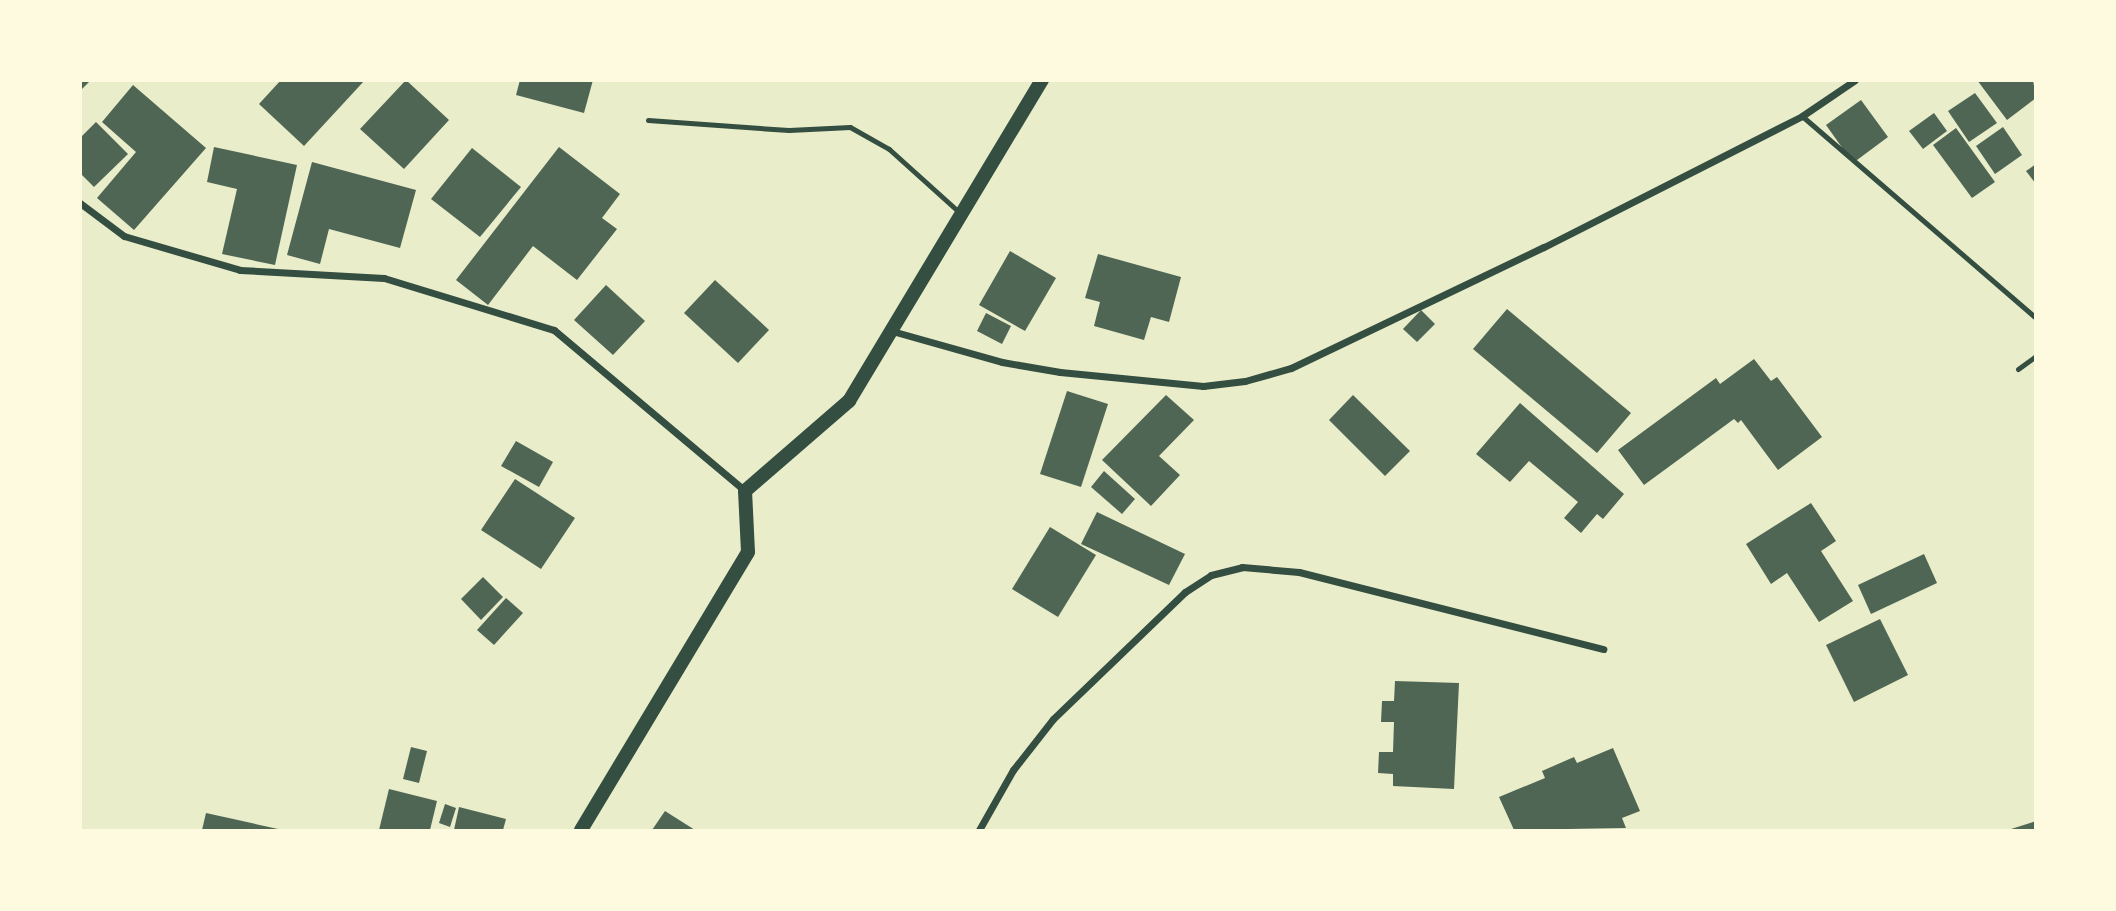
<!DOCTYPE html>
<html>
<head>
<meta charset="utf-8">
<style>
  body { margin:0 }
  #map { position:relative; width:2116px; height:911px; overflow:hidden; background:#e9edc9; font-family:"Space Grotesk",sans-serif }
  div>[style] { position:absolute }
  .building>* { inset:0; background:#4f6655 }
  .service>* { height:5px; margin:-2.5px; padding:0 2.5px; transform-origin:2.5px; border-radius:2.5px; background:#344e41 }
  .minor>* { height:7px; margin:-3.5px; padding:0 3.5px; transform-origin:3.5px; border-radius:3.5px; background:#344e41 }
  .secondary>* { height:14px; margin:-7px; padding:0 7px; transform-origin:7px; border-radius:7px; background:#344e41 }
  span { translate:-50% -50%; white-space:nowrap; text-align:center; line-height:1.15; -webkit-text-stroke:7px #fefae0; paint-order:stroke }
  .frame { position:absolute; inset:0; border:82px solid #fefae0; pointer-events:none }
</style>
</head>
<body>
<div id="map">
  <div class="building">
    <div style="clip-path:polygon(80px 80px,91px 80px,80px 91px)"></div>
    <div style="clip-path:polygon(281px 80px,365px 80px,304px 146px,259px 104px)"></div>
    <div style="clip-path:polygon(406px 80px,449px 120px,404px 169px,360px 129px)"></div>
    <div style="clip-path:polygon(520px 80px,593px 80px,584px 113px,516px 95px)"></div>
    <div style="clip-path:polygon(1977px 80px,2033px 80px,2036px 98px,2007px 120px)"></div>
    <div style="clip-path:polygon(133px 85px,206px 148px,134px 230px,97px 198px,136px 152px,102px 122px)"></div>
    <div style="clip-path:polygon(1975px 93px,1997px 123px,1969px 142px,1948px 111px)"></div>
    <div style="clip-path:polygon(1861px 100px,1888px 137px,1853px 163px,1826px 125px)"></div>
    <div style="clip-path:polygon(1934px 113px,1947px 131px,1923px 149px,1909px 131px)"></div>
    <div style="clip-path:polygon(96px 122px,128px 154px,94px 187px,80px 173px,80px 138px)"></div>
    <div style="clip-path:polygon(2003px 127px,2022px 155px,1995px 174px,1976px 146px)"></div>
    <div style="clip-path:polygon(1956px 128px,1995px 182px,1972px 198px,1933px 145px)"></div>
    <div style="clip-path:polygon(214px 147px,297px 165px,275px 265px,222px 254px,237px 189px,207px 182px)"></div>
    <div style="clip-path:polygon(559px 147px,620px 194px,602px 218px,617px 229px,577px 280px,533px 246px,488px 305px,456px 280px)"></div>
    <div style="clip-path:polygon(472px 148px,521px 187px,480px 237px,431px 199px)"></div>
    <div style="clip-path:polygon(312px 162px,416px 190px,400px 248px,329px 229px,320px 264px,287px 255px)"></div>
    <div style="clip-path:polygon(2036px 164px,2036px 184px,2026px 171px)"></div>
    <div style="clip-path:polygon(1010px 251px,1056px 278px,1025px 331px,979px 305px)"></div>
    <div style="clip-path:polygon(1098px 254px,1181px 277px,1169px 322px,1151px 317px,1144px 340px,1094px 326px,1100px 302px,1085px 298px)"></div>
    <div style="clip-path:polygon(715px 280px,769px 330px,738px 363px,684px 313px)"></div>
    <div style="clip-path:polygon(606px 285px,645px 321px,613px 355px,574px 320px)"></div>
    <div style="clip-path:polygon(1507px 309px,1631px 413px,1597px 453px,1473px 349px)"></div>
    <div style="clip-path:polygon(1421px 310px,1435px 324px,1417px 342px,1403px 329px)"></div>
    <div style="clip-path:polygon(986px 313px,1011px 326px,1002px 344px,977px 331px)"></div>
    <div style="clip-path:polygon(1754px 359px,1771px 381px,1777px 377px,1822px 437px,1778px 470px,1741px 420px,1738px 423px,1734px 419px,1644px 485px,1618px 450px,1716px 378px,1720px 384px)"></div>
    <div style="clip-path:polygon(1067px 391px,1108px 404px,1081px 487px,1040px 474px)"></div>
    <div style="clip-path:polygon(1166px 395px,1194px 420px,1159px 456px,1180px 475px,1151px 506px,1102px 460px)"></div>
    <div style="clip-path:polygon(1353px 395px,1410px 451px,1385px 476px,1329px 420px)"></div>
    <div style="clip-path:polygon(1520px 403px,1624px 494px,1603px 519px,1597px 514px,1581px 533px,1564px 518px,1578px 502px,1529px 461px,1510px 482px,1476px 454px)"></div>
    <div style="clip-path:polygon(516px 441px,553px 462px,539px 487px,501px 466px)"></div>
    <div style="clip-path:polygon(1104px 471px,1135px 499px,1122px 514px,1091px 487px)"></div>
    <div style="clip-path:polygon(515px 479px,575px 518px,541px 569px,481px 530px)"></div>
    <div style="clip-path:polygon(1811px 503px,1836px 541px,1821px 551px,1853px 601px,1819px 622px,1787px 573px,1771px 584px,1746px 544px)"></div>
    <div style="clip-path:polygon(1097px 512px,1185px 554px,1169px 585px,1081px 544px)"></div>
    <div style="clip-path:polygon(1050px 527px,1096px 555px,1058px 617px,1012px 589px)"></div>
    <div style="clip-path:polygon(1924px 554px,1937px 583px,1871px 614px,1858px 585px)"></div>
    <div style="clip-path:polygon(483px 577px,503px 597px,481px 620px,461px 599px)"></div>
    <div style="clip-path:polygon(506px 598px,523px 613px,494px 645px,477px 630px)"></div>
    <div style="clip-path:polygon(1880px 619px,1908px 675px,1854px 702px,1826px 645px)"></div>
    <div style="clip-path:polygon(1395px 681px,1459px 683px,1454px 789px,1393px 786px,1393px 774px,1378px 773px,1379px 752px,1393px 752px,1394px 722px,1381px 722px,1382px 701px,1394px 701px)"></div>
    <div style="clip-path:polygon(411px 747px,427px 751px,419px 783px,403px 779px)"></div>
    <div style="clip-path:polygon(1613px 748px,1640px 811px,1622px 818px,1626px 828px,1514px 830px,1499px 797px,1545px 778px,1542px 771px,1574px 757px,1577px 763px)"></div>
    <div style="clip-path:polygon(389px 789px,437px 801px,430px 830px,379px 830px)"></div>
    <div style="clip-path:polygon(445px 804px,456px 808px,450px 827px,439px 823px)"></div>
    <div style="clip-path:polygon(459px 807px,506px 819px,503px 830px,454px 830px)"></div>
    <div style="clip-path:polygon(665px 811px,695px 830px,652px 830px)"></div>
    <div style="clip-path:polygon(206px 813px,278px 829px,277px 830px,202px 830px)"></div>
    <div style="clip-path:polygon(2036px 821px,2036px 830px,2008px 830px)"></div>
  </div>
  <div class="service">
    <div style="left:1802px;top:116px;width:309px;rotate:40.8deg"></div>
    <div style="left:648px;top:120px;width:141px;rotate:4.1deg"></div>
    <div style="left:789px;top:130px;width:61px;rotate:-2.8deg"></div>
    <div style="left:850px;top:127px;width:45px;rotate:29.4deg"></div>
    <div style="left:889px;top:149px;width:96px;rotate:42deg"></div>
    <div style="left:2018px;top:369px;width:22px;rotate:-36deg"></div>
  </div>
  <div class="minor">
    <div style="left:80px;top:203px;width:55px;rotate:36.9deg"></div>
    <div style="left:124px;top:236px;width:121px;rotate:16.3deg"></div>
    <div style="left:240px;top:270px;width:144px;rotate:3.2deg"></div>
    <div style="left:384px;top:278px;width:178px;rotate:17deg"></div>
    <div style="left:554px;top:330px;width:250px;rotate:40.1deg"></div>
    <div style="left:892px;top:331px;width:114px;rotate:15.7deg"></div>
    <div style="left:1002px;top:362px;width:59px;rotate:9.8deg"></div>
    <div style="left:1060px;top:372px;width:144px;rotate:5.6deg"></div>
    <div style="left:1203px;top:386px;width:42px;rotate:-6.8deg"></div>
    <div style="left:1245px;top:381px;width:48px;rotate:-15.8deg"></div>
    <div style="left:1291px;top:368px;width:280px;rotate:-25.6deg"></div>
    <div style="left:1544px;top:247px;width:289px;rotate:-26.9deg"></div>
    <div style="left:1802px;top:116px;width:64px;rotate:-34.2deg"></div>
    <div style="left:979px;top:830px;width:69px;rotate:-60.5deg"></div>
    <div style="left:1013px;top:770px;width:65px;rotate:-51.9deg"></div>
    <div style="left:1053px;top:719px;width:183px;rotate:-43.9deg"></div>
    <div style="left:1185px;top:592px;width:31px;rotate:-33deg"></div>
    <div style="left:1211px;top:575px;width:32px;rotate:-14deg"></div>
    <div style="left:1242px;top:567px;width:57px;rotate:5deg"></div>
    <div style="left:1299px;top:572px;width:314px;rotate:14.2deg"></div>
  </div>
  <div class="secondary">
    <div style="left:581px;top:830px;width:324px;rotate:-59deg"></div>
    <div style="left:748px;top:552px;width:61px;rotate:-92.8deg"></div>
    <div style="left:745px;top:491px;width:138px;rotate:-40.9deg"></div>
    <div style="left:849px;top:401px;width:375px;rotate:-59deg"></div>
  </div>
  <div class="frame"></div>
</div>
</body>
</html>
